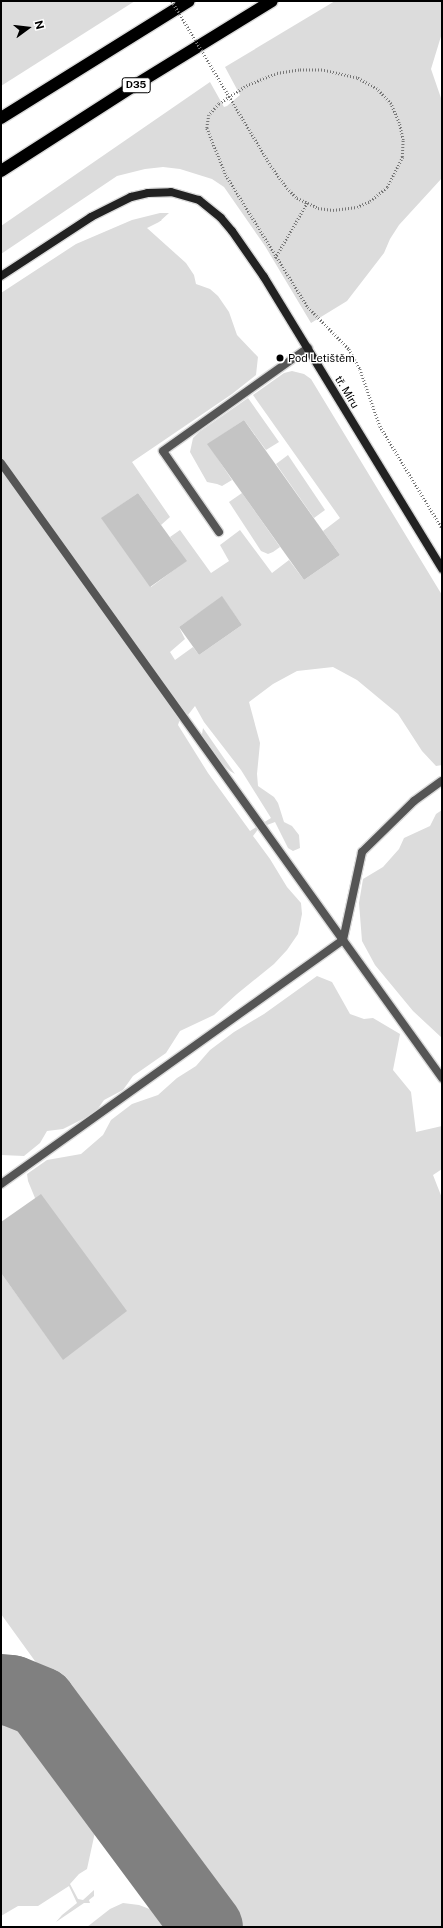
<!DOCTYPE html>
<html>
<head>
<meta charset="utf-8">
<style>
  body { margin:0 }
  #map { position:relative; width:443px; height:1928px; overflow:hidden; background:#fff; font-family:"Public Sans",sans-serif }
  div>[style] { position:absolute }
  .green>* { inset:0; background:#dcdcdc }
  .taxiway>* { height:71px; margin:-35.5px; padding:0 35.5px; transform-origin:35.5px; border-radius:35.5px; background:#808080 }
  .building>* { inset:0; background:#c4c4c4 }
  .path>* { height:2.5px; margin-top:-1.25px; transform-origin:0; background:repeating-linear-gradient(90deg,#777 0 1px,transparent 0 3px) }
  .roads { filter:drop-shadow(1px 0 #dbdbdb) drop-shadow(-1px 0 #dbdbdb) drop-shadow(0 1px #dbdbdb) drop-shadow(0 -1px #dbdbdb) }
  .service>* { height:8px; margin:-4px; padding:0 4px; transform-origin:4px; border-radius:4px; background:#555 }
  .secondary>* { height:8px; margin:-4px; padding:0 4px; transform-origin:4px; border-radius:4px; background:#222 }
  .motorway>* { height:12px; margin:-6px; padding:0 6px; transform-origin:6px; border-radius:6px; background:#000 }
  .path-bridge>* { height:2.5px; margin-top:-1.25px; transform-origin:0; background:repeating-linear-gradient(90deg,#777 0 1px,transparent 0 3px) }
  .dots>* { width:11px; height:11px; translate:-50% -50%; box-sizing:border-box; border:2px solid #fff; border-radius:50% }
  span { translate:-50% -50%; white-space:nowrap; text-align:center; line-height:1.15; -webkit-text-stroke:3px #fff; paint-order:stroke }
  .shield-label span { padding:1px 3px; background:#fff; border:1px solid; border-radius:3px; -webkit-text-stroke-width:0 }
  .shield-label { font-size:10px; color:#000; font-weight:700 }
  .poi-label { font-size:11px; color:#000 }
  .left { translate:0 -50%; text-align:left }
  .street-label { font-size:11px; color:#000 }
  .frame { position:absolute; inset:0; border:2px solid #000; pointer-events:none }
  .north { position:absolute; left:8px; top:8px; width:40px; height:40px; -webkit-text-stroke:3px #fff; paint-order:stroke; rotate:75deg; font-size:11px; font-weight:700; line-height:16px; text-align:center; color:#000 }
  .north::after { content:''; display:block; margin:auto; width:14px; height:18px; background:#000; clip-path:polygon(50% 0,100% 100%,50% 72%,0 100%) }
</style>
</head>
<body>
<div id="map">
  <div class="green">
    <div style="clip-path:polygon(1px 1px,135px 1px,1px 86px)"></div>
    <div style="clip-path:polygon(335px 1px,442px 1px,442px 33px,431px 69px,442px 101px,442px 178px,399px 225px,390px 239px,384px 253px,347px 301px,311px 323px,265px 246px,224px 187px,212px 179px,180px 169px,163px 167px,145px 169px,117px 176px,1px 254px,1px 226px,210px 82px,224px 107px,227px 106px,240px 95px,225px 67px)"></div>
    <div style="clip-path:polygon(evenodd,160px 213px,169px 213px,159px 222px,147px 228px,186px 263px,194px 275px,196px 284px,210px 289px,218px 296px,229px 312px,237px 335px,258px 357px,256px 375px,232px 394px,132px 462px,170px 517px,161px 525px,138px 493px,102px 518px,151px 587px,186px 561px,170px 537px,180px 530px,211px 573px,229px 561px,220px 545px,240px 530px,272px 573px,289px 560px,304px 580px,340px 555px,323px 531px,340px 518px,253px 395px,284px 373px,292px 371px,304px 374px,311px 379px,442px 595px,442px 765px,436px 766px,422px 751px,398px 714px,357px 680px,333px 667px,297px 671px,273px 684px,249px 702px,260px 743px,257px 774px,258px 786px,274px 797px,278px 803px,284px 822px,292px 826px,299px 835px,300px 848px,293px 851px,288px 848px,275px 822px,259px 828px,253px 836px,270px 859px,287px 887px,301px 903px,302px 914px,298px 934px,287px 950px,274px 964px,237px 994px,214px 1015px,180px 1031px,166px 1053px,133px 1076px,123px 1090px,104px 1100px,95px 1113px,63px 1129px,47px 1131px,40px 1143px,24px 1156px,1px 1155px,1px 293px,76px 244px,132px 220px,160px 213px,222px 597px,242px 625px,199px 655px,193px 647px,175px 660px,170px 652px,185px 639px,179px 627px,222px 597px,160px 213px,195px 706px,204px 722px,241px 770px,271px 818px,250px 831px,208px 773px,178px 725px,180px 719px,188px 715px,195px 706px)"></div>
    <div style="clip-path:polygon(248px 398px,279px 442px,266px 450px,244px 420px,208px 444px,232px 480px,222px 486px,217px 484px,207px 482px,190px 452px,193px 438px,199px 432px)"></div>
    <div style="clip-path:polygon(288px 455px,325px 510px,314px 518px,276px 464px)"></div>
    <div style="clip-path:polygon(242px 493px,280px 547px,273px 552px,268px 554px,261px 551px,229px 502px)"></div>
    <div style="clip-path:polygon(203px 728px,235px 774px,230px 771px,197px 739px,202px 734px)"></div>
    <div style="clip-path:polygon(442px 810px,442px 1038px,413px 1011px,375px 965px,362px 941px,359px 903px,363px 879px,383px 867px,399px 849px,404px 838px,430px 826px,436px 814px)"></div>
    <div style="clip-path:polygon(317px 976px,332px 982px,350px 1014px,364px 1019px,373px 1018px,400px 1034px,393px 1070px,411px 1092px,416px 1132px,442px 1126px,442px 1169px,433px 1175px,442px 1198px,442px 1927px,221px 1927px,136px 1801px,1px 1614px,1px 1273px,63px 1359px,35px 1198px,28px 1181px,27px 1174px,47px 1160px,81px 1154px,103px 1135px,111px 1120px,132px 1104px,158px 1095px,177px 1078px,196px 1066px,210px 1050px,234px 1032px,264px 1014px)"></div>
    <div style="clip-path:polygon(1px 1714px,20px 1721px,37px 1732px,86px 1798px,93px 1811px,96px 1812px,97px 1823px,87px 1869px,79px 1874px,70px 1884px,78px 1899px,83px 1900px,94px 1890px,94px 1896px,89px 1900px,90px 1903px,84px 1903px,56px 1922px,62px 1915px,77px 1903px,69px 1886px,38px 1906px,18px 1906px,1px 1916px)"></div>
    <div style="clip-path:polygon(123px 1903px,139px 1905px,160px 1913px,171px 1925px,177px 1924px,177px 1927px,87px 1927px,110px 1909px)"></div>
  </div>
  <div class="taxiway">
    <div style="left:1px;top:1689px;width:10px;rotate:6deg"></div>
    <div style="left:11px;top:1690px;width:31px;rotate:22deg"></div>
    <div style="left:40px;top:1702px;width:280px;rotate:53.4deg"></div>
  </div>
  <div class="building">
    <div style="clip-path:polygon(244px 420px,340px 555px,304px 580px,207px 444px)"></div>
    <div style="clip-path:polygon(138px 493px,187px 561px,150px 587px,101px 518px)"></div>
    <div style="clip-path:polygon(222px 596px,242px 625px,199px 655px,179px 627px)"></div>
    <div style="clip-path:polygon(41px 1194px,127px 1311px,63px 1360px,1px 1273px,1px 1222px)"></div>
  </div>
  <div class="path">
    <div style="left:271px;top:166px;width:27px;rotate:54deg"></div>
    <div style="left:287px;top:188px;width:14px;rotate:45deg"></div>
    <div style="left:297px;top:198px;width:23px;rotate:25deg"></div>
    <div style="left:318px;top:208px;width:15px;rotate:8deg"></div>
    <div style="left:333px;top:210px;width:24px;rotate:-7deg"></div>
    <div style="left:357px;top:207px;width:14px;rotate:-25deg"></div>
    <div style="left:370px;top:201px;width:22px;rotate:-39deg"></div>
    <div style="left:387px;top:187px;width:34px;rotate:-63deg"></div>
    <div style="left:402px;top:157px;width:17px;rotate:-87deg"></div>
    <div style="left:403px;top:140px;width:17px;rotate:-103deg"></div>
    <div style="left:399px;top:123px;width:21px;rotate:-113deg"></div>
    <div style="left:391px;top:104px;width:21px;rotate:-133deg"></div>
    <div style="left:377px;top:89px;width:23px;rotate:-151deg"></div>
    <div style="left:357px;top:78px;width:36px;rotate:-167deg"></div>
    <div style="left:322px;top:70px;width:23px;rotate:180deg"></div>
    <div style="left:299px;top:70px;width:24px;rotate:171deg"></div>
    <div style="left:275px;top:74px;width:33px;rotate:157deg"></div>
    <div style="left:245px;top:87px;width:31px;rotate:147deg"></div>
    <div style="left:219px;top:104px;width:15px;rotate:132deg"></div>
    <div style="left:209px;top:115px;width:13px;rotate:99deg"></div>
    <div style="left:207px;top:128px;width:51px;rotate:68deg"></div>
    <div style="left:226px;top:175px;width:155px;rotate:58.2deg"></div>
    <div style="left:308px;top:307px;width:59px;rotate:45.7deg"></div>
    <div style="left:349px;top:349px;width:23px;rotate:61deg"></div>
    <div style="left:360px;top:369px;width:60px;rotate:70.7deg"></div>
    <div style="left:380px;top:426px;width:119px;rotate:58.7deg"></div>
    <div style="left:275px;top:258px;width:64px;rotate:-59.8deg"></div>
  </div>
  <div class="roads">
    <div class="service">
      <div style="left:1px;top:463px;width:587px;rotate:54.36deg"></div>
      <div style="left:343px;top:940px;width:90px;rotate:-77.8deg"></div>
      <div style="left:362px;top:852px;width:73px;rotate:-44.4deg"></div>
      <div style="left:414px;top:801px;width:34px;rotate:-36deg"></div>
      <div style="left:219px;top:532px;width:98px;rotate:-124.7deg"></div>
      <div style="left:163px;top:451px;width:178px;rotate:-35.4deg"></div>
      <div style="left:1px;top:1184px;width:420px;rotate:-35.5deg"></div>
      <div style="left:343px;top:940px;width:170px;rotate:54.3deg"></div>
    </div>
    <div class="secondary">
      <div style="left:1px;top:276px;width:108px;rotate:-33.2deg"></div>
      <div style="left:91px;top:217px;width:45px;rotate:-26.6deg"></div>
      <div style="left:131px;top:197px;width:17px;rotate:-13deg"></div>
      <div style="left:148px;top:193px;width:23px;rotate:-2deg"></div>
      <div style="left:171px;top:192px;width:29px;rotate:16deg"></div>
      <div style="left:199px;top:200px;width:28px;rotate:39deg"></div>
      <div style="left:221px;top:218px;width:17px;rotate:50deg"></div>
      <div style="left:232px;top:231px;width:56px;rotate:55.2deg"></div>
      <div style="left:264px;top:277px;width:342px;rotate:58.6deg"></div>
    </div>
    <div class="motorway">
      <div style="left:1px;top:118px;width:221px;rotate:-31.9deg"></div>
      <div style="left:1px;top:171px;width:156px;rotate:-32.7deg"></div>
      <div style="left:132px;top:87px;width:164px;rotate:-31.6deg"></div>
    </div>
  </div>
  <div class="path-bridge">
    <div style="left:172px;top:1px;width:192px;rotate:59deg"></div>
  </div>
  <div class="dots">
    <div style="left:280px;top:358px;background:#000"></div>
  </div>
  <div class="shield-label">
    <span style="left:136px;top:85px">D35</span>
  </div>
  <div class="poi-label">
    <span class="left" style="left:288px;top:358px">Pod Letištěm</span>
  </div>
  <div class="street-label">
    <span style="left:347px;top:392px;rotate:59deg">tř. Míru</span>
  </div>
  <div class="frame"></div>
  <div class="north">N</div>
</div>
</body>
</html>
